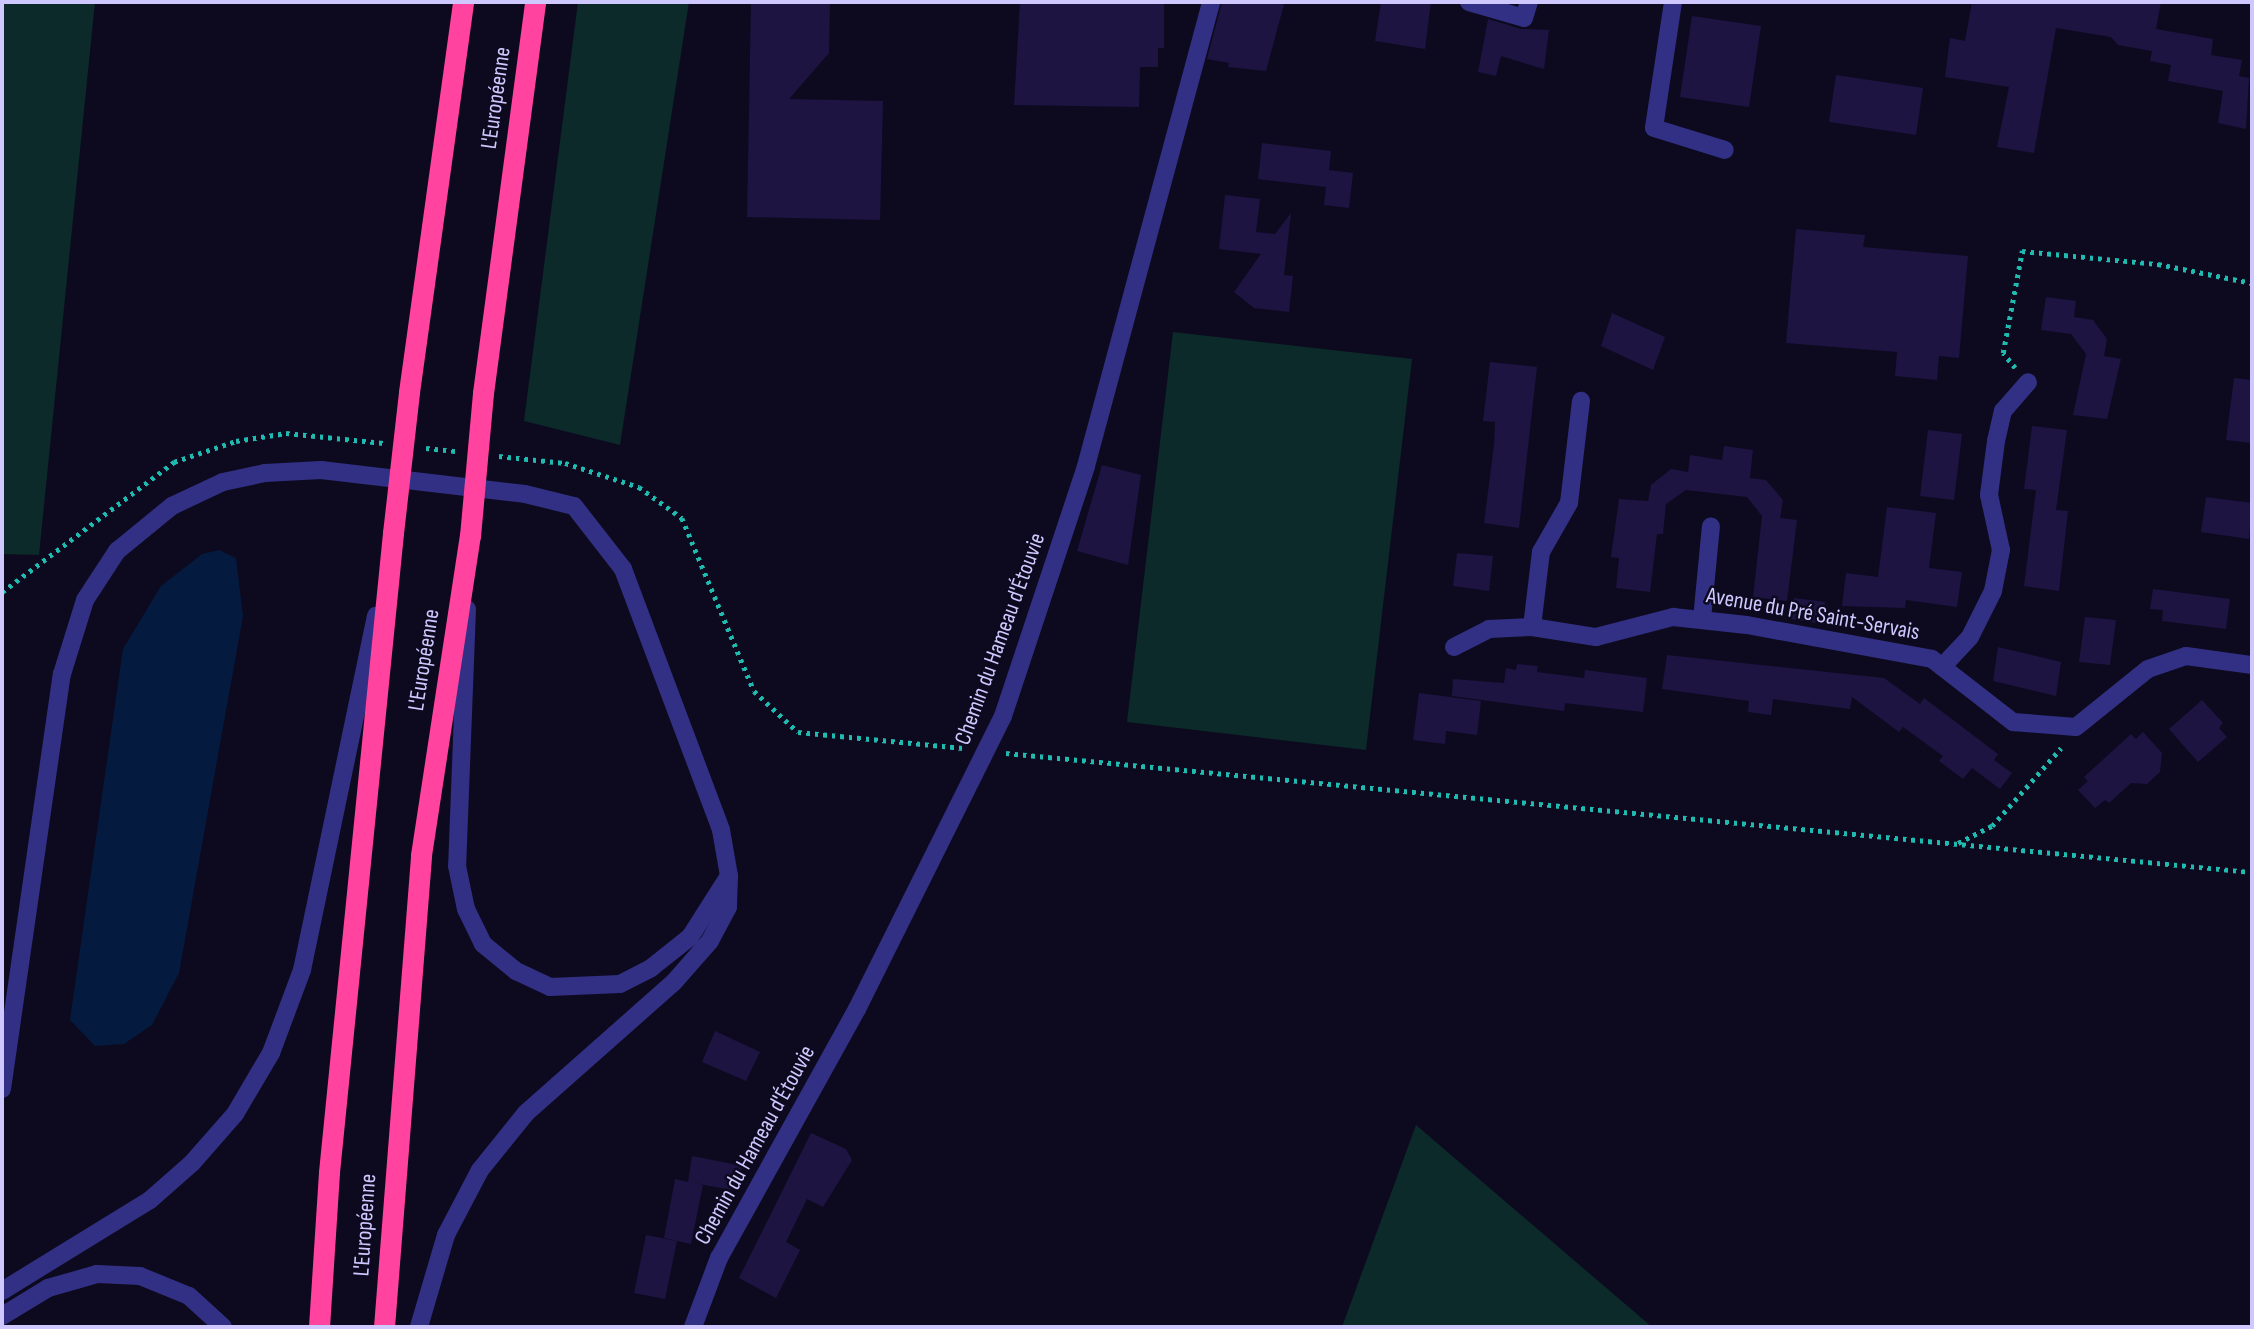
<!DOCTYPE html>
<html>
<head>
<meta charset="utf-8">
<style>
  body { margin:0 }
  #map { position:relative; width:2254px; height:1329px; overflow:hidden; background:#0d0a1f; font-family:"Sofia Sans Condensed",sans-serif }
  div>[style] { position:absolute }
  .green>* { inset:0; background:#0c2a29 }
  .water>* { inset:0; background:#041a3e }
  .building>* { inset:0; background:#1d1442 }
  .path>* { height:4.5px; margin-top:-2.25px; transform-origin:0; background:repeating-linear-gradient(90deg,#20bbb0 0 3.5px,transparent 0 8.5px) }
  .minor>* { height:18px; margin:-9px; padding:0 9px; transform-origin:9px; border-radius:9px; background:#323084 }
  .highway>* { height:21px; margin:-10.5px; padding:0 10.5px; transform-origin:10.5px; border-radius:10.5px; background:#ff439f }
  .highway-bridge>* { height:21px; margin:-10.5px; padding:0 10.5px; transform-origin:10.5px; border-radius:10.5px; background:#ff439f }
  span { translate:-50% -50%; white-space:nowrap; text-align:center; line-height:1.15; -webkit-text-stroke:5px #0d0a1f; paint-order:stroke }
  .street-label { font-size:23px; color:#cec8ff }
  .frame { position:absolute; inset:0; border:4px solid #cec8ff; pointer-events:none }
</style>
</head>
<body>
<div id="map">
  <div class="green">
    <div style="clip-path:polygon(2px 2px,95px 2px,39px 555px,2px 554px)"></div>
    <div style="clip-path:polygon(578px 2px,689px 2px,620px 445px,524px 421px)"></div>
    <div style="clip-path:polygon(1173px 332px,1412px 359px,1366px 750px,1127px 722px)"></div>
    <div style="clip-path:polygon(1416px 1125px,1652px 1327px,1342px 1327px)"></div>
  </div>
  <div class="water">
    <div style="clip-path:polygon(219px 550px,236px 558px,243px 616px,179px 973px,152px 1025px,124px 1044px,95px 1046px,70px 1020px,123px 649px,161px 586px,202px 554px)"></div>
  </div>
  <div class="building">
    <div style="clip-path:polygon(751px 2px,830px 2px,829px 53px,789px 99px,883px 101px,880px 220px,747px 217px)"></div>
    <div style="clip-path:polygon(1020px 2px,1164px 2px,1164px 48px,1158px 48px,1158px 67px,1140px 67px,1139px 107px,1014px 105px)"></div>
    <div style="clip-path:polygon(1222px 2px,1284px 4px,1266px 71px,1228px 67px,1229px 63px,1207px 59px)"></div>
    <div style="clip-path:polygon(1381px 2px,1431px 2px,1425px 49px,1375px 41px)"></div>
    <div style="clip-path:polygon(1972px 2px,2161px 2px,2156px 29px,2213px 39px,2211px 55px,2242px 60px,2239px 76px,2249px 78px,2246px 129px,2218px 123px,2223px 91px,2168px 81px,2171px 65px,2150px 61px,2152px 51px,2118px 45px,2111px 37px,2056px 28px,2034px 153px,1997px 147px,2009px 87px,1945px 77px,1950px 38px,1965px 41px)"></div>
    <div style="clip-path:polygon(1692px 16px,1761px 26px,1749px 107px,1680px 97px)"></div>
    <div style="clip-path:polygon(1488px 19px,1521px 29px,1549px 30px,1544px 69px,1501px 56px,1496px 76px,1478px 72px)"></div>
    <div style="clip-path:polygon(1836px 75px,1923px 88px,1916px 135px,1829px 122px)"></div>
    <div style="clip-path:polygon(1262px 143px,1331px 151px,1329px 170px,1353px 173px,1349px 208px,1324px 205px,1326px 187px,1258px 179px)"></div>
    <div style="clip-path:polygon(1225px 195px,1260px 199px,1256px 232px,1275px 234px,1291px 213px,1284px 275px,1293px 276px,1289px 312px,1254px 308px,1234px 292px,1261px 254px,1219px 249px)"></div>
    <div style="clip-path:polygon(1796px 229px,1865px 235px,1863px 247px,1968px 256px,1959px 358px,1939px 356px,1937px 380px,1895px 376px,1897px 352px,1786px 343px)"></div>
    <div style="clip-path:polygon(2046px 297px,2076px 301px,2074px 317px,2093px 320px,2107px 339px,2104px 356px,2121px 359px,2107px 419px,2073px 415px,2086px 354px,2071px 334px,2041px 330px)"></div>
    <div style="clip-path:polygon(1612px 313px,1665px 337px,1653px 370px,1601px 346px)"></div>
    <div style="clip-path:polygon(1490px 362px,1537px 367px,1519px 528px,1484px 523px,1494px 445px,1495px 422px,1483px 421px)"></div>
    <div style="clip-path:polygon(2234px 378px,2252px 380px,2252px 443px,2226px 440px)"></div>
    <div style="clip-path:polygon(2032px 426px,2067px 430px,2056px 510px,2068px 511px,2059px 591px,2024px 586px,2036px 490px,2024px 489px)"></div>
    <div style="clip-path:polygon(1928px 430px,1962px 434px,1954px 500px,1920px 496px)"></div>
    <div style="clip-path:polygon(1724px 446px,1753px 450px,1750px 478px,1766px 480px,1783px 500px,1780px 518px,1797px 520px,1787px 601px,1753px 597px,1762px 516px,1747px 497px,1686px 490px,1666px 504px,1663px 534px,1657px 534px,1650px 592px,1616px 588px,1619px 558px,1611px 557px,1619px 499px,1648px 501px,1651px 485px,1671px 469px,1688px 472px,1690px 455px,1722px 460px)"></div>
    <div style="clip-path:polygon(1102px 465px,1141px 475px,1128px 565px,1077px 551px)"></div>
    <div style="clip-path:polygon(2206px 497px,2252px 503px,2249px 539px,2201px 532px)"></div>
    <div style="clip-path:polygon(1887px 507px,1936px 513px,1929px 568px,1962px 572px,1957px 607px,1906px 600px,1905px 608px,1842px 606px,1846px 573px,1878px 577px)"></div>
    <div style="clip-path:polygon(1457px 553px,1493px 556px,1489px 591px,1453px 586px)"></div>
    <div style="clip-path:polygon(2153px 589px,2230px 599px,2226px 629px,2162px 621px,2163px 610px,2150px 609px)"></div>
    <div style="clip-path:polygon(1794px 598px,1825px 602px,1822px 624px,1791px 619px)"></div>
    <div style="clip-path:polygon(2085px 617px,2116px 620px,2110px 665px,2079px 662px)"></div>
    <div style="clip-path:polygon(1998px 647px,2061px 662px,2056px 696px,1993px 681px)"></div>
    <div style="clip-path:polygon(1667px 655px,1884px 678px,1920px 704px,1924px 698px,1998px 754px,1994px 760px,2012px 773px,2000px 789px,1972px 768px,1963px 779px,1939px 761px,1943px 756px,1903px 727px,1899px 732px,1852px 697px,1850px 709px,1773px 699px,1771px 715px,1748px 712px,1749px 701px,1662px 689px)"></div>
    <div style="clip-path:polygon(1517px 664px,1538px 666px,1537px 672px,1584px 678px,1585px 670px,1647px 678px,1643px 712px,1565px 703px,1564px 711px,1452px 696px,1453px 679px,1504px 683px,1506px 668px,1516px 670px)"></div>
    <div style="clip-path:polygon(1419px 693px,1481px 701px,1477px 735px,1446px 731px,1445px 744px,1413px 740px)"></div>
    <div style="clip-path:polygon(2202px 700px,2223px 723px,2219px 728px,2227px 737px,2198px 762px,2169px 729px)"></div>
    <div style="clip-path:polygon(2143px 732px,2162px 753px,2160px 772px,2147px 784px,2131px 783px,2109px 803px,2105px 800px,2095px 808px,2078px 790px,2088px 781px,2084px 777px,2131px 734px,2136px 739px)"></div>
    <div style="clip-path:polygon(715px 1031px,760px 1052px,746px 1081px,702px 1062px)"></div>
    <div style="clip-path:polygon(811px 1133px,846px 1149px,852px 1160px,823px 1207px,807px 1199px,786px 1242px,800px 1250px,776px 1298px,739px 1278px)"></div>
    <div style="clip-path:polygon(692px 1156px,743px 1166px,731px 1190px,689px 1182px,703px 1185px,691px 1244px,664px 1238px,675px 1179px,688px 1182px)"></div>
    <div style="clip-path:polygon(646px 1235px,677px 1241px,665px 1299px,634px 1293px)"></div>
  </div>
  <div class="path">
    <div style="left:2015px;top:368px;width:19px;rotate:-129deg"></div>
    <div style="left:2003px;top:353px;width:104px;rotate:-79.4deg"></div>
    <div style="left:2022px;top:251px;width:137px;rotate:5.5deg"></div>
    <div style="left:2158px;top:264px;width:96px;rotate:11.4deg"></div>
    <div style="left:426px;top:448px;width:30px;rotate:6deg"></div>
    <div style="left:499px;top:456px;width:66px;rotate:6.1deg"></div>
    <div style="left:565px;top:463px;width:78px;rotate:18deg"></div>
    <div style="left:639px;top:487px;width:53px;rotate:35.8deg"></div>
    <div style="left:682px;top:518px;width:187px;rotate:67.4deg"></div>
    <div style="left:754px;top:691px;width:60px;rotate:43deg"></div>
    <div style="left:798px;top:732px;width:166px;rotate:5.5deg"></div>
    <div style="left:2px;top:592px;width:216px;rotate:-37.1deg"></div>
    <div style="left:174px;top:462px;width:65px;rotate:-18.7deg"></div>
    <div style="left:236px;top:441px;width:51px;rotate:-9.1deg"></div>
    <div style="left:286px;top:433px;width:98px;rotate:5.9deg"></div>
    <div style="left:1006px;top:753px;width:1252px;rotate:5.46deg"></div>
    <div style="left:1958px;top:843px;width:38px;rotate:-27deg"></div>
    <div style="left:1992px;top:826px;width:104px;rotate:-48.5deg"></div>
  </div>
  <div class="minor">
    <div style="left:1469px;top:2px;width:57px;rotate:16.2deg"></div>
    <div style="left:1524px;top:18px;width:17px;rotate:-73deg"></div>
    <div style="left:1673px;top:2px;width:127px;rotate:98.6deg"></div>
    <div style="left:1654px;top:128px;width:74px;rotate:17.2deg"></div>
    <div style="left:467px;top:609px;width:257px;rotate:92.2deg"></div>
    <div style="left:457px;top:866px;width:44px;rotate:78.2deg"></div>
    <div style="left:466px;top:909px;width:39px;rotate:64deg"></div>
    <div style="left:483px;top:944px;width:43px;rotate:39.3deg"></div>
    <div style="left:516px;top:971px;width:38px;rotate:25deg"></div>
    <div style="left:550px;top:987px;width:70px;rotate:-2.5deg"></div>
    <div style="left:620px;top:984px;width:35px;rotate:-27deg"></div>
    <div style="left:651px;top:968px;width:50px;rotate:-38.5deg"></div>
    <div style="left:690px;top:937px;width:69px;rotate:-57.5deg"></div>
    <div style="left:1702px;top:619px;width:93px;rotate:-84.5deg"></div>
    <div style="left:1532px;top:627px;width:76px;rotate:-83.2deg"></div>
    <div style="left:1541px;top:552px;width:56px;rotate:-60.3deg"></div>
    <div style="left:1569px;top:503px;width:103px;rotate:-83.3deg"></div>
    <div style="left:1454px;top:647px;width:39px;rotate:-27deg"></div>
    <div style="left:1489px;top:629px;width:43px;rotate:-2.7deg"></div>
    <div style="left:1532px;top:627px;width:65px;rotate:8.9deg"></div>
    <div style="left:1596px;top:637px;width:80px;rotate:-14.6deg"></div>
    <div style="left:1673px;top:617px;width:74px;rotate:6.2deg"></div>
    <div style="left:1747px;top:625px;width:188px;rotate:10.4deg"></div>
    <div style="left:1932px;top:659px;width:103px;rotate:37.9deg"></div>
    <div style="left:2013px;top:722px;width:63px;rotate:4.5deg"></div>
    <div style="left:2076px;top:727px;width:92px;rotate:-38.9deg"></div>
    <div style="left:2148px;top:669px;width:40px;rotate:-18.9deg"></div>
    <div style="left:2186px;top:656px;width:67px;rotate:7.8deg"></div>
    <div style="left:1942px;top:667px;width:41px;rotate:-47deg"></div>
    <div style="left:1970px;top:637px;width:51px;rotate:-63.4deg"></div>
    <div style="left:1993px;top:591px;width:42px;rotate:-79deg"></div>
    <div style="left:2001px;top:550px;width:56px;rotate:-102.3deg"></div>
    <div style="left:1989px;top:495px;width:54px;rotate:-82.6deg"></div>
    <div style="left:1996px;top:441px;width:31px;rotate:-77deg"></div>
    <div style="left:2003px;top:411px;width:38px;rotate:-49deg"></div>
    <div style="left:2px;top:1089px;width:419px;rotate:-81.8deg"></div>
    <div style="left:62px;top:674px;width:77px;rotate:-72.7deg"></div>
    <div style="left:85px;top:600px;width:59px;rotate:-56.9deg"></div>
    <div style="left:117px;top:551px;width:71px;rotate:-39.3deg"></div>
    <div style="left:172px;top:506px;width:56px;rotate:-25.2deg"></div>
    <div style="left:223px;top:482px;width:43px;rotate:-12.1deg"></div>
    <div style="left:265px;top:473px;width:56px;rotate:-3.1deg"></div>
    <div style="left:321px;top:470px;width:205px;rotate:6.7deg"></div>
    <div style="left:525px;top:494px;width:50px;rotate:13.8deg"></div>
    <div style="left:574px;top:506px;width:80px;rotate:52.1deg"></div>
    <div style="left:623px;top:569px;width:279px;rotate:69.4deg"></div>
    <div style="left:721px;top:830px;width:47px;rotate:80.1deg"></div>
    <div style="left:729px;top:876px;width:31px;rotate:92deg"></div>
    <div style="left:728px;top:907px;width:38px;rotate:118deg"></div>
    <div style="left:710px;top:941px;width:55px;rotate:131.3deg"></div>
    <div style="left:674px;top:982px;width:198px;rotate:138.5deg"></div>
    <div style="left:526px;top:1113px;width:73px;rotate:128.9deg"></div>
    <div style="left:480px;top:1170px;width:73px;rotate:117.6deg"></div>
    <div style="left:446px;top:1235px;width:96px;rotate:106.4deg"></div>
    <div style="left:2px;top:1291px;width:174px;rotate:-31.6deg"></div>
    <div style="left:150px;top:1200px;width:56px;rotate:-41.4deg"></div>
    <div style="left:192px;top:1163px;width:65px;rotate:-48.7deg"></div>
    <div style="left:235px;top:1114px;width:71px;rotate:-59.5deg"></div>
    <div style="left:271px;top:1053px;width:89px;rotate:-69.5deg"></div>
    <div style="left:302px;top:970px;width:362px;rotate:-78.2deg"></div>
    <div style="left:2px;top:1316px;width:54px;rotate:-31.3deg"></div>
    <div style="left:48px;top:1288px;width:51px;rotate:-15.9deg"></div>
    <div style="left:97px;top:1274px;width:43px;rotate:2.7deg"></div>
    <div style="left:140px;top:1276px;width:53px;rotate:22.2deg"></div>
    <div style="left:189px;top:1296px;width:46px;rotate:42.4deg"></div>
    <div style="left:693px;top:1327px;width:74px;rotate:-69.4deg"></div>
    <div style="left:719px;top:1258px;width:285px;rotate:-61deg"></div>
    <div style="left:857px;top:1009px;width:327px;rotate:-63.5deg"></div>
    <div style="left:1003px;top:716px;width:263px;rotate:-71.6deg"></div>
    <div style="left:1086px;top:466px;width:481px;rotate:-74.9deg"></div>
  </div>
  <div class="highway">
    <div style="left:409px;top:392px;width:394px;rotate:-82.1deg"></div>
    <div style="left:483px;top:393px;width:394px;rotate:-82.4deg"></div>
    <div style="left:319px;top:1327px;width:155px;rotate:-86.3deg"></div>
    <div style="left:329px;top:1172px;width:642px;rotate:-84.28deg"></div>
    <div style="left:384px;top:1327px;width:473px;rotate:-85.5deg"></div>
    <div style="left:421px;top:855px;width:323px;rotate:-81.3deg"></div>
  </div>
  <div class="highway-bridge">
    <div style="left:393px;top:533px;width:142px;rotate:-83.5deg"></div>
    <div style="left:470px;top:536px;width:144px;rotate:-84.8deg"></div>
  </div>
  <div class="street-label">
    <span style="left:496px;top:98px;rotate:-82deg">L'Européenne</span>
    <span style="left:1813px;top:614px;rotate:10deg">Avenue du Pré Saint-Servais</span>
    <span style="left:1000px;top:639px;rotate:-70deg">Chemin du Hameau d'Étouvie</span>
    <span style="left:424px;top:660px;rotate:-81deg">L'Européenne</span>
    <span style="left:755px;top:1145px;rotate:-61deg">Chemin du Hameau d'Étouvie</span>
    <span style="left:365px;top:1225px;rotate:-86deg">L'Européenne</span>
  </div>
  <div class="frame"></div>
</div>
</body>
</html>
